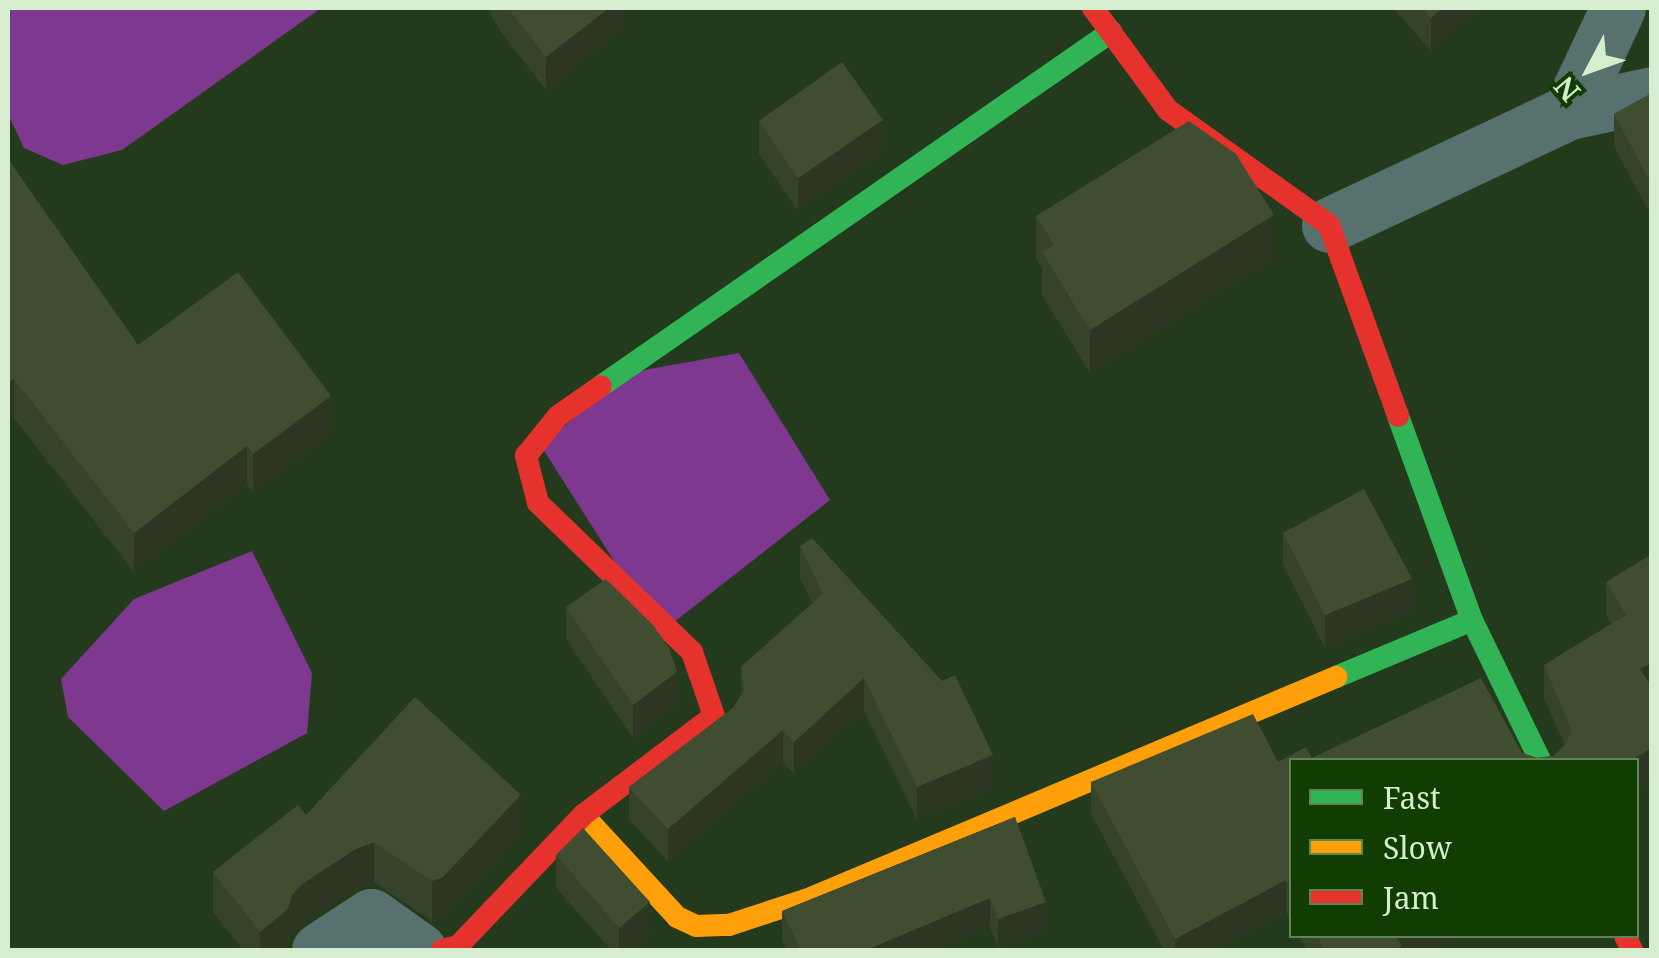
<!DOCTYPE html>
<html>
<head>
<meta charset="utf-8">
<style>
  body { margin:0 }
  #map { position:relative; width:1659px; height:958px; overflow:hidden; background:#233b1c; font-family:"Noto Serif",serif }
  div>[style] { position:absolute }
  .water>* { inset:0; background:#7e388f }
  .street>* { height:55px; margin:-27.5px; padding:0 27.5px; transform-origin:27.5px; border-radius:27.5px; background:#57716e }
  .fast>* { height:22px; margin:-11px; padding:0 11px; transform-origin:11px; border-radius:11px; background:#30b455 }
  .slow>* { height:22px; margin:-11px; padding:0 11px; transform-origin:11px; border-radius:11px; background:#ff9f0a }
  .jam>* { height:22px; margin:-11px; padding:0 11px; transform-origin:11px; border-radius:11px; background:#e5322d }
  .wall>* { inset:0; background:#37422a }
  .shaded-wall>* { inset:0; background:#2d3622 }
  .building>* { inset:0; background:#404d31 }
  span { translate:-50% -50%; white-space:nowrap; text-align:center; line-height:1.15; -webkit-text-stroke:8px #113d02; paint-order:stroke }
  .frame { position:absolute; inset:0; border:10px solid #d6eecf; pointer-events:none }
  .legend { position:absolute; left:1289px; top:758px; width:350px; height:180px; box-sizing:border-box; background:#113d02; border:2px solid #608454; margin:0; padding:12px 18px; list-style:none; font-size:30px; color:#d6eecf }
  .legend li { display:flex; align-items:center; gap:20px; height:50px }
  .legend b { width:50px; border:2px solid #608454 }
  .north { position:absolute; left:1539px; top:20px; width:100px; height:100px; -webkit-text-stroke:8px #113d02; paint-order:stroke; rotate:229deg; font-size:28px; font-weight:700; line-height:40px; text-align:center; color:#d6eecf }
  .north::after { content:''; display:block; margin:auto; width:35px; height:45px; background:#d6eecf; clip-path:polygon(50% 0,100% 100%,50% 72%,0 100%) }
</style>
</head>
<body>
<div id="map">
  <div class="water">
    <div style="clip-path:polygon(8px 8px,321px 8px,122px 150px,63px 165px,24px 148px,8px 114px)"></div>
    <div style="clip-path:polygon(739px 353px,830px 500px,660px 633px,541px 446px,627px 373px)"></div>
    <div style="clip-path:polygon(252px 551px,312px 673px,307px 733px,164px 811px,68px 717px,61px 679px,134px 599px)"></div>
  </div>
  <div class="street">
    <div style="left:1569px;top:112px;width:115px;rotate:-64.8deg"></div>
    <div style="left:1329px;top:225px;width:265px;rotate:-25.2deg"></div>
    <div style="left:1569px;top:112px;width:85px;rotate:-12.2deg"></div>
    <div style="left:319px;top:950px;width:62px;rotate:-33.2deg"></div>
    <div style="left:371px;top:916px;width:59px;rotate:35.3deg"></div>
  </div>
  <div class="fast">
    <div style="left:601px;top:386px;width:621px;rotate:-34.77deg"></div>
    <div style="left:1398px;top:416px;width:217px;rotate:70.1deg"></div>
    <div style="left:1472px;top:620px;width:156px;rotate:64.1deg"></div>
    <div style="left:1336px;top:677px;width:147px;rotate:-22.7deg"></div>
  </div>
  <div class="slow">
    <div style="left:583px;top:815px;width:139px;rotate:47.3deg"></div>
    <div style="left:677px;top:917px;width:21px;rotate:25deg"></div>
    <div style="left:696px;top:926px;width:33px;rotate:-2deg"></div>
    <div style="left:729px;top:925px;width:86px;rotate:-18.2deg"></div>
    <div style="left:811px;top:898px;width:570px;rotate:-22.83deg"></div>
  </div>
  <div class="jam">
    <div style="left:1093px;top:8px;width:127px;rotate:53.7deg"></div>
    <div style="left:1168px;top:110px;width:198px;rotate:35.5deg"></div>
    <div style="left:1329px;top:225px;width:203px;rotate:70.1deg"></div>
    <div style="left:1625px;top:936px;width:16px;rotate:63deg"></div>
    <div style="left:442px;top:950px;width:16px;rotate:-14deg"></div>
    <div style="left:458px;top:946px;width:181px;rotate:-46.3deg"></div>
    <div style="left:583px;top:815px;width:164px;rotate:-37.1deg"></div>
    <div style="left:714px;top:716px;width:68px;rotate:-109deg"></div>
    <div style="left:692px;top:652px;width:214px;rotate:-135.9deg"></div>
    <div style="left:538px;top:503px;width:49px;rotate:-104.3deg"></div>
    <div style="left:526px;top:456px;width:51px;rotate:-51.3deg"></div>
    <div style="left:558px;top:416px;width:52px;rotate:-34.9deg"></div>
  </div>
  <div class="wall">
    <div style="clip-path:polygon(487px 8px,623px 8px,623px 29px,546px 90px,499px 29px)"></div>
    <div style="clip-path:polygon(1393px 8px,1479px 8px,1431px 51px)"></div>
    <div style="clip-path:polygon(1652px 93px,1652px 217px,1614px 147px,1614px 114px)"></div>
    <div style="clip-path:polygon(759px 121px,883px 152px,798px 211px,759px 154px)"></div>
    <div style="clip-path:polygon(8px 159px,138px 345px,331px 435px,253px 492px,247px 485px,134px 572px,14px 418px)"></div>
    <div style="clip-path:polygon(1036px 216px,1274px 258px,1090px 373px,1042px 295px,1042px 268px,1036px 258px)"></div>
    <div style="clip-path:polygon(1283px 533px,1412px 611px,1325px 648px,1283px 565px)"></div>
    <div style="clip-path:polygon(800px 546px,993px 788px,917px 820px,864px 711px,794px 774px,783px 762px,668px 862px,629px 819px,629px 787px,733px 708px,741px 695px,741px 667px,812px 603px,800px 578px)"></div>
    <div style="clip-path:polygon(1652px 554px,1652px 781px,1636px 790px,1636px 760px,1292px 760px,1292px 922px,1286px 912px,1215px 950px,1164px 950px,1091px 814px,1091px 782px,1312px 758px,1522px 753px,1537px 758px,1553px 756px,1565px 746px,1544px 698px,1544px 665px,1611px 624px,1606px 615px,1606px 582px)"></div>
    <div style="clip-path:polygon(566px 607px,677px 705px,633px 738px,566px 639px)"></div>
    <div style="clip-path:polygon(306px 815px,521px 835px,442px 918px,432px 921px,374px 882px,354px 890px,302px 924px,292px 935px,286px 950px,243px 950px,213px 912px,213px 872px)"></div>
    <div style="clip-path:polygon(1015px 817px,1046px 931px,998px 948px,990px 927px,935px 950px,787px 950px,782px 940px,782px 911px)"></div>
    <div style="clip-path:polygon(556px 855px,650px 934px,631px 950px,611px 950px,556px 888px)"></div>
    <div style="clip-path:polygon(1299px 936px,1460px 936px,1433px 950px,1307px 950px)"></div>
  </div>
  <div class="shaded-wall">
    <div style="clip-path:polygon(609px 8px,623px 8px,623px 29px,546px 90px,546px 57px)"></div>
    <div style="clip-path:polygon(1443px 8px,1479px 8px,1431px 51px,1431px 18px)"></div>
    <div style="clip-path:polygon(883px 120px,883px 152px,798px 211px,798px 178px)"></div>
    <div style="clip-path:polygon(1274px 215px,1274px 258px,1090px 373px,1090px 330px)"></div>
    <div style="clip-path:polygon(14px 379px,14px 418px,8px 422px,8px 383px)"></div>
    <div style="clip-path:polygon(331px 396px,331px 435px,253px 492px,253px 454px)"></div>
    <div style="clip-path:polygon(247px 446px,247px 485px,134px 572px,134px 533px)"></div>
    <div style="clip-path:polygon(1412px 579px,1412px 611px,1325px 648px,1325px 615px)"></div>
    <div style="clip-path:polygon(1652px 662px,1652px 694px,1640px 669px)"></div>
    <div style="clip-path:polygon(677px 672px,677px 705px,633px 738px,633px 705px)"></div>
    <div style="clip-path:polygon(864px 678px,864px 711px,794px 774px,794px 742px)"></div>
    <div style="clip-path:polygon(783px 730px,783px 762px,668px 862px,668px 829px)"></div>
    <div style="clip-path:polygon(1652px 748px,1652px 781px,1636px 790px,1636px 760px,1631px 760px)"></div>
    <div style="clip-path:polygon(993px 755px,993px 788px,917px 820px,917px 787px)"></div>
    <div style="clip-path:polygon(521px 795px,521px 835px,442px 918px,432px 921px,432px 881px)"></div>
    <div style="clip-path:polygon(374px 842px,374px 882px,354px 890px,302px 924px,292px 935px,286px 950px,260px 950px,260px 932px,302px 884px,354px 850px)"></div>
    <div style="clip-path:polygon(1286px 880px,1286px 912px,1215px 950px,1175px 950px,1175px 939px)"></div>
    <div style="clip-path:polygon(990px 898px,990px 927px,935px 950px,866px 950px)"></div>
    <div style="clip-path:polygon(650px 902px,650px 934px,631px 950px,619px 950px,619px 928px)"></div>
    <div style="clip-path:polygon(1046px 902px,1046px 931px,998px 948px,998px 919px)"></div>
    <div style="clip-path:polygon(1401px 936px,1460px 936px,1433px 950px,1394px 950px,1397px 938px)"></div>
  </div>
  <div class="building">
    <div style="clip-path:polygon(508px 8px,609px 8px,546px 57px)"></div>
    <div style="clip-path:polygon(1422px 8px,1443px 8px,1431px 18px)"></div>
    <div style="clip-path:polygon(842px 62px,883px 120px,798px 178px,759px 121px)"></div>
    <div style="clip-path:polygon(1652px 93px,1652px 185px,1614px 114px)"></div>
    <div style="clip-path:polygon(1189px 121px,1236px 154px,1274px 215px,1090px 330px,1042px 252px,1054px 245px,1036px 216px)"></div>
    <div style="clip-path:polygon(8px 159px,138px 345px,238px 272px,331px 396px,253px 454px,247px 446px,134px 533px,14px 379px,8px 383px)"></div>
    <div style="clip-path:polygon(1364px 489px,1412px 579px,1325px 615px,1283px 533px)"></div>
    <div style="clip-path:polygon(812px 538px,942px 681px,955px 675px,993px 755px,917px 787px,864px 678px,794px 742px,783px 730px,668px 829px,629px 787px,733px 708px,744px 691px,741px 667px,823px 594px,800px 546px)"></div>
    <div style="clip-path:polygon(1652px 554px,1652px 662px,1640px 669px,1652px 687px,1652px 748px,1631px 760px,1292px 760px,1292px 890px,1286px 880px,1175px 939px,1091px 782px,1253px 714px,1278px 762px,1306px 747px,1312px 758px,1481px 678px,1522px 753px,1537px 758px,1553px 756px,1566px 744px,1571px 729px,1544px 665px,1626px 615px,1606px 582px)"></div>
    <div style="clip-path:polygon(606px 579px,653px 625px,669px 648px,677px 672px,633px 705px,566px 607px)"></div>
    <div style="clip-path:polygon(415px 697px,521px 795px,442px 878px,432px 881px,374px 842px,354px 850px,302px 884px,292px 895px,288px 909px,260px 932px,213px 872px,298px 805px,306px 815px)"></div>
    <div style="clip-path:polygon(1015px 817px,1046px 902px,998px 919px,990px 898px,866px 950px,801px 950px,782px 911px)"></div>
    <div style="clip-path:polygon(583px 828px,650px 902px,619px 928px,556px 855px)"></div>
    <div style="clip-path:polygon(1317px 936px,1401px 936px,1397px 938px,1402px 946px,1394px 950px,1325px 950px)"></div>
  </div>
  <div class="frame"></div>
  <ul class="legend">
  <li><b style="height:12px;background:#30b455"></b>Fast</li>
  <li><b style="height:12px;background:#ff9f0a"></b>Slow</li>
  <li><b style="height:12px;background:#e5322d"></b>Jam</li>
  </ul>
  <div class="north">N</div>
</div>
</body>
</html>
